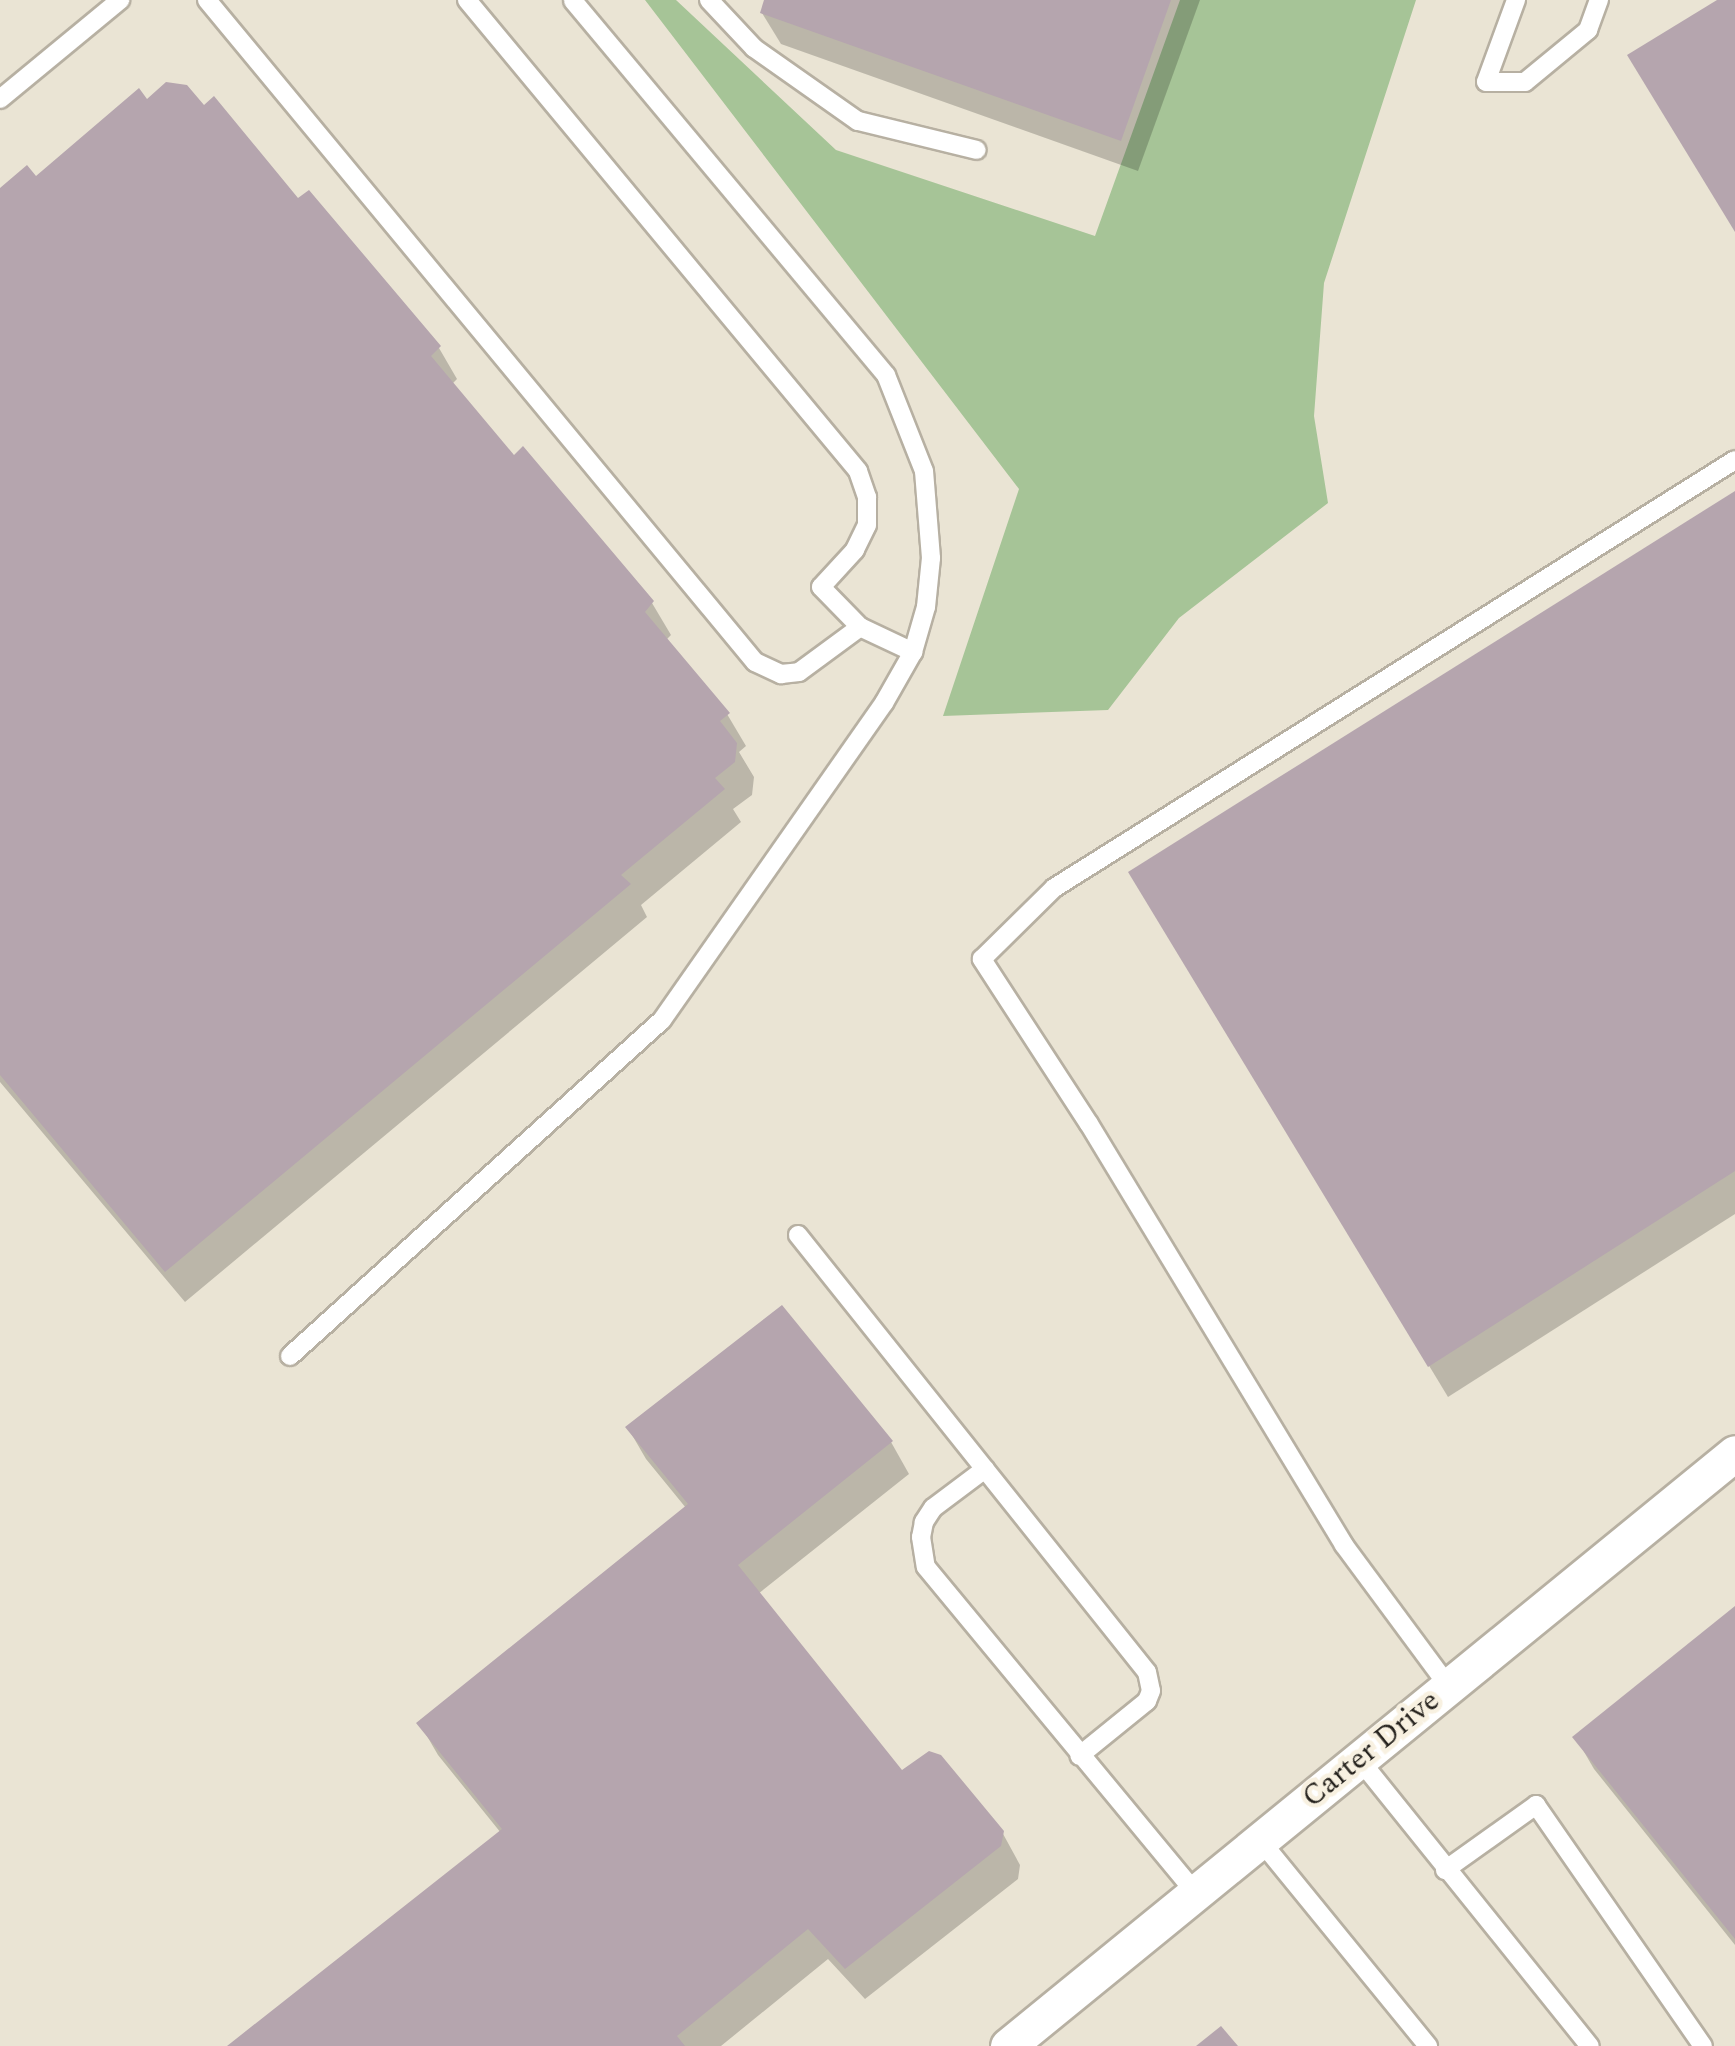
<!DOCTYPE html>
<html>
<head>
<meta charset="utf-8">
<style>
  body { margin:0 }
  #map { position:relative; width:1735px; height:2046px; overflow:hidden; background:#eae4d4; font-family:Spectral,serif }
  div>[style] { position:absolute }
  .green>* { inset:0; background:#a6c497 }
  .shadow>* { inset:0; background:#0003 }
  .building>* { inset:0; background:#b5a5ae }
  .roads { filter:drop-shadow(2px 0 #b7b0a2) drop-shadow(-2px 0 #b7b0a2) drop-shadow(0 2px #b7b0a2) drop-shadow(0 -2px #b7b0a2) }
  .service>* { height:18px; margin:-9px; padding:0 9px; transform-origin:9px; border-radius:9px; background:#fff }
  .minor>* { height:35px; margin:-17.5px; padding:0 17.5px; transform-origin:17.5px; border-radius:17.5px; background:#fff }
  span { translate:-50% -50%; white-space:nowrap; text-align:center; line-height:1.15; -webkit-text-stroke:9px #f8f1e1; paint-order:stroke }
  .street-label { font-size:30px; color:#25221d }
</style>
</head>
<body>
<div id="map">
  <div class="green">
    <div style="clip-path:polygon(645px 0,676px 0,836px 150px,1095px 236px,1180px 0,1416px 0,1324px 283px,1314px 416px,1328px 503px,1179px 618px,1108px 710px,943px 716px,1019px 489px)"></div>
  </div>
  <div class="shadow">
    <div style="clip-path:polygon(767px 0,1200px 0,1138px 171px,781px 44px,762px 13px)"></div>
    <div style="clip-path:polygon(147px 102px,298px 201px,439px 348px,457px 379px,452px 384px,514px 458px,652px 603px,671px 635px,666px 640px,727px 714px,746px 746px,739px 752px,754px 777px,752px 795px,733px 809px,741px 822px,641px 905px,647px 917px,185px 1302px,0 1082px,0 192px,36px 180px)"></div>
    <div style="clip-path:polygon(1735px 494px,1735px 1214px,1448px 1397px,1150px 904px)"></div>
    <div style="clip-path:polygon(628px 1428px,891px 1442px,909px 1474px,758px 1594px,902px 1773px,1002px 1832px,1020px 1865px,1018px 1879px,865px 1999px,828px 1959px,721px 2046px,231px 2046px,501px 1833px,438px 1755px,420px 1724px,686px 1508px,646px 1459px)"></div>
    <div style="clip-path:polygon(1735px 1609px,1735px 1945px,1594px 1769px,1576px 1738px)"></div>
  </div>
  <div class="building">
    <div style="clip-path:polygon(764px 0,1171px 0,1121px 141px,760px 13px)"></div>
    <div style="clip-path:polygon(1717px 0,1735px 0,1735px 232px,1627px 55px)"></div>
    <div style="clip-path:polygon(166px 82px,187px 85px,204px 105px,214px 96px,298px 198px,309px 190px,441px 346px,431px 356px,514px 455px,523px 446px,654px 601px,645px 612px,730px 713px,720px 721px,737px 743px,735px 762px,715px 778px,725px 789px,621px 875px,631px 884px,165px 1272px,0 1075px,0 188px,27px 165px,36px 176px,139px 88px,147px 99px)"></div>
    <div style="clip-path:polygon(1735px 491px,1735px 1171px,1428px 1367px,1128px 872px)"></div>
    <div style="clip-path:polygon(782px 1305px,893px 1441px,738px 1565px,902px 1770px,929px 1751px,941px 1755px,1004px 1831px,1001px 1846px,845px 1969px,808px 1929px,677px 2036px,685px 2046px,227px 2046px,502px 1829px,416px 1723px,688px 1504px,625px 1427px)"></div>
    <div style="clip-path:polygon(1735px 1606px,1735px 1939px,1572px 1737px)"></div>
    <div style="clip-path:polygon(1221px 2026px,1238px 2046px,1196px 2046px)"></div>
  </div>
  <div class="roads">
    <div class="service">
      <div style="left:207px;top:0;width:859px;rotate:50.38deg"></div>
      <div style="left:755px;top:662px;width:29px;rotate:25deg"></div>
      <div style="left:781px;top:674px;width:18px;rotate:-6deg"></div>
      <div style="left:799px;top:672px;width:76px;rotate:-36.4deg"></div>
      <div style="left:467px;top:0;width:612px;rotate:50.3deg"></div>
      <div style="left:858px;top:471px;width:28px;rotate:71deg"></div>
      <div style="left:867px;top:497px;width:28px;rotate:90deg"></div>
      <div style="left:867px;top:525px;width:28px;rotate:116deg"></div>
      <div style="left:855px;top:550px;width:50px;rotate:132.6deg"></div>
      <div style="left:821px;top:587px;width:56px;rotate:45.7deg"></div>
      <div style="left:860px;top:627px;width:59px;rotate:25.3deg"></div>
      <div style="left:709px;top:0;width:66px;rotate:46.8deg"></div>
      <div style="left:754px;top:48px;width:127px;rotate:35.1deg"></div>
      <div style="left:858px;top:121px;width:122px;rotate:13.7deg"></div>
      <div style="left:1516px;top:0;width:87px;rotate:110.1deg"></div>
      <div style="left:1486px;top:82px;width:39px"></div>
      <div style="left:1525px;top:82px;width:82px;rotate:-39.5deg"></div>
      <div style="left:1588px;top:30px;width:32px;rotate:-70deg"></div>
      <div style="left:0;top:99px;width:156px;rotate:-39.5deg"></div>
      <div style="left:798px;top:1235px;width:559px;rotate:51.39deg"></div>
      <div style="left:1147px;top:1672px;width:19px;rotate:78deg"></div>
      <div style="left:1151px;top:1691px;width:11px;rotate:112deg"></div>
      <div style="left:1147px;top:1701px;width:87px;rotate:141deg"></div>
      <div style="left:290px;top:1356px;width:501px;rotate:-42.09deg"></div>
      <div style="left:662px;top:1020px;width:387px;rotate:-55deg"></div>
      <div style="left:884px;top:703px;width:59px;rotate:-60.4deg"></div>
      <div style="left:913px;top:652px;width:47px;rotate:-73.9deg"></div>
      <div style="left:926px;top:607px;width:49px;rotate:-84.2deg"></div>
      <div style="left:931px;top:558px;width:87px;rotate:-94.6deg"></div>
      <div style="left:924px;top:471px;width:103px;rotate:-111.6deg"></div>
      <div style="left:886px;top:375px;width:488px;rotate:-129.9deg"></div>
      <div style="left:985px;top:1469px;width:65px;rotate:143.1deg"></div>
      <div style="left:933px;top:1508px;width:17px;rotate:123deg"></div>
      <div style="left:924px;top:1522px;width:15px;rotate:101deg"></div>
      <div style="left:921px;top:1537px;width:30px;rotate:81deg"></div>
      <div style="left:926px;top:1567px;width:423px;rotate:50.4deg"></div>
      <div style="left:1449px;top:1687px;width:177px;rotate:-126.5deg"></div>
      <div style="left:1344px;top:1545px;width:492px;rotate:-121.2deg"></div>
      <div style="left:1089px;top:1124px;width:197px;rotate:-123deg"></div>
      <div style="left:982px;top:959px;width:101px;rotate:-44.6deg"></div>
      <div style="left:1054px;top:888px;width:804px;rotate:-32.15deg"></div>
      <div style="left:1359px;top:1759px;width:368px;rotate:51.2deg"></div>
      <div style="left:1260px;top:1840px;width:266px;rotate:50.8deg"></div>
      <div style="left:1445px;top:1870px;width:112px;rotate:-35.5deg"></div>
      <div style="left:1536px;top:1805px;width:293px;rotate:55.3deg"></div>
    </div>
    <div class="minor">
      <div style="left:1008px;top:2046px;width:938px;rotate:-39.2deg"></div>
    </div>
  </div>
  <div class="street-label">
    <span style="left:1371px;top:1749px;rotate:-39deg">Carter Drive</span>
  </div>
</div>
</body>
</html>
